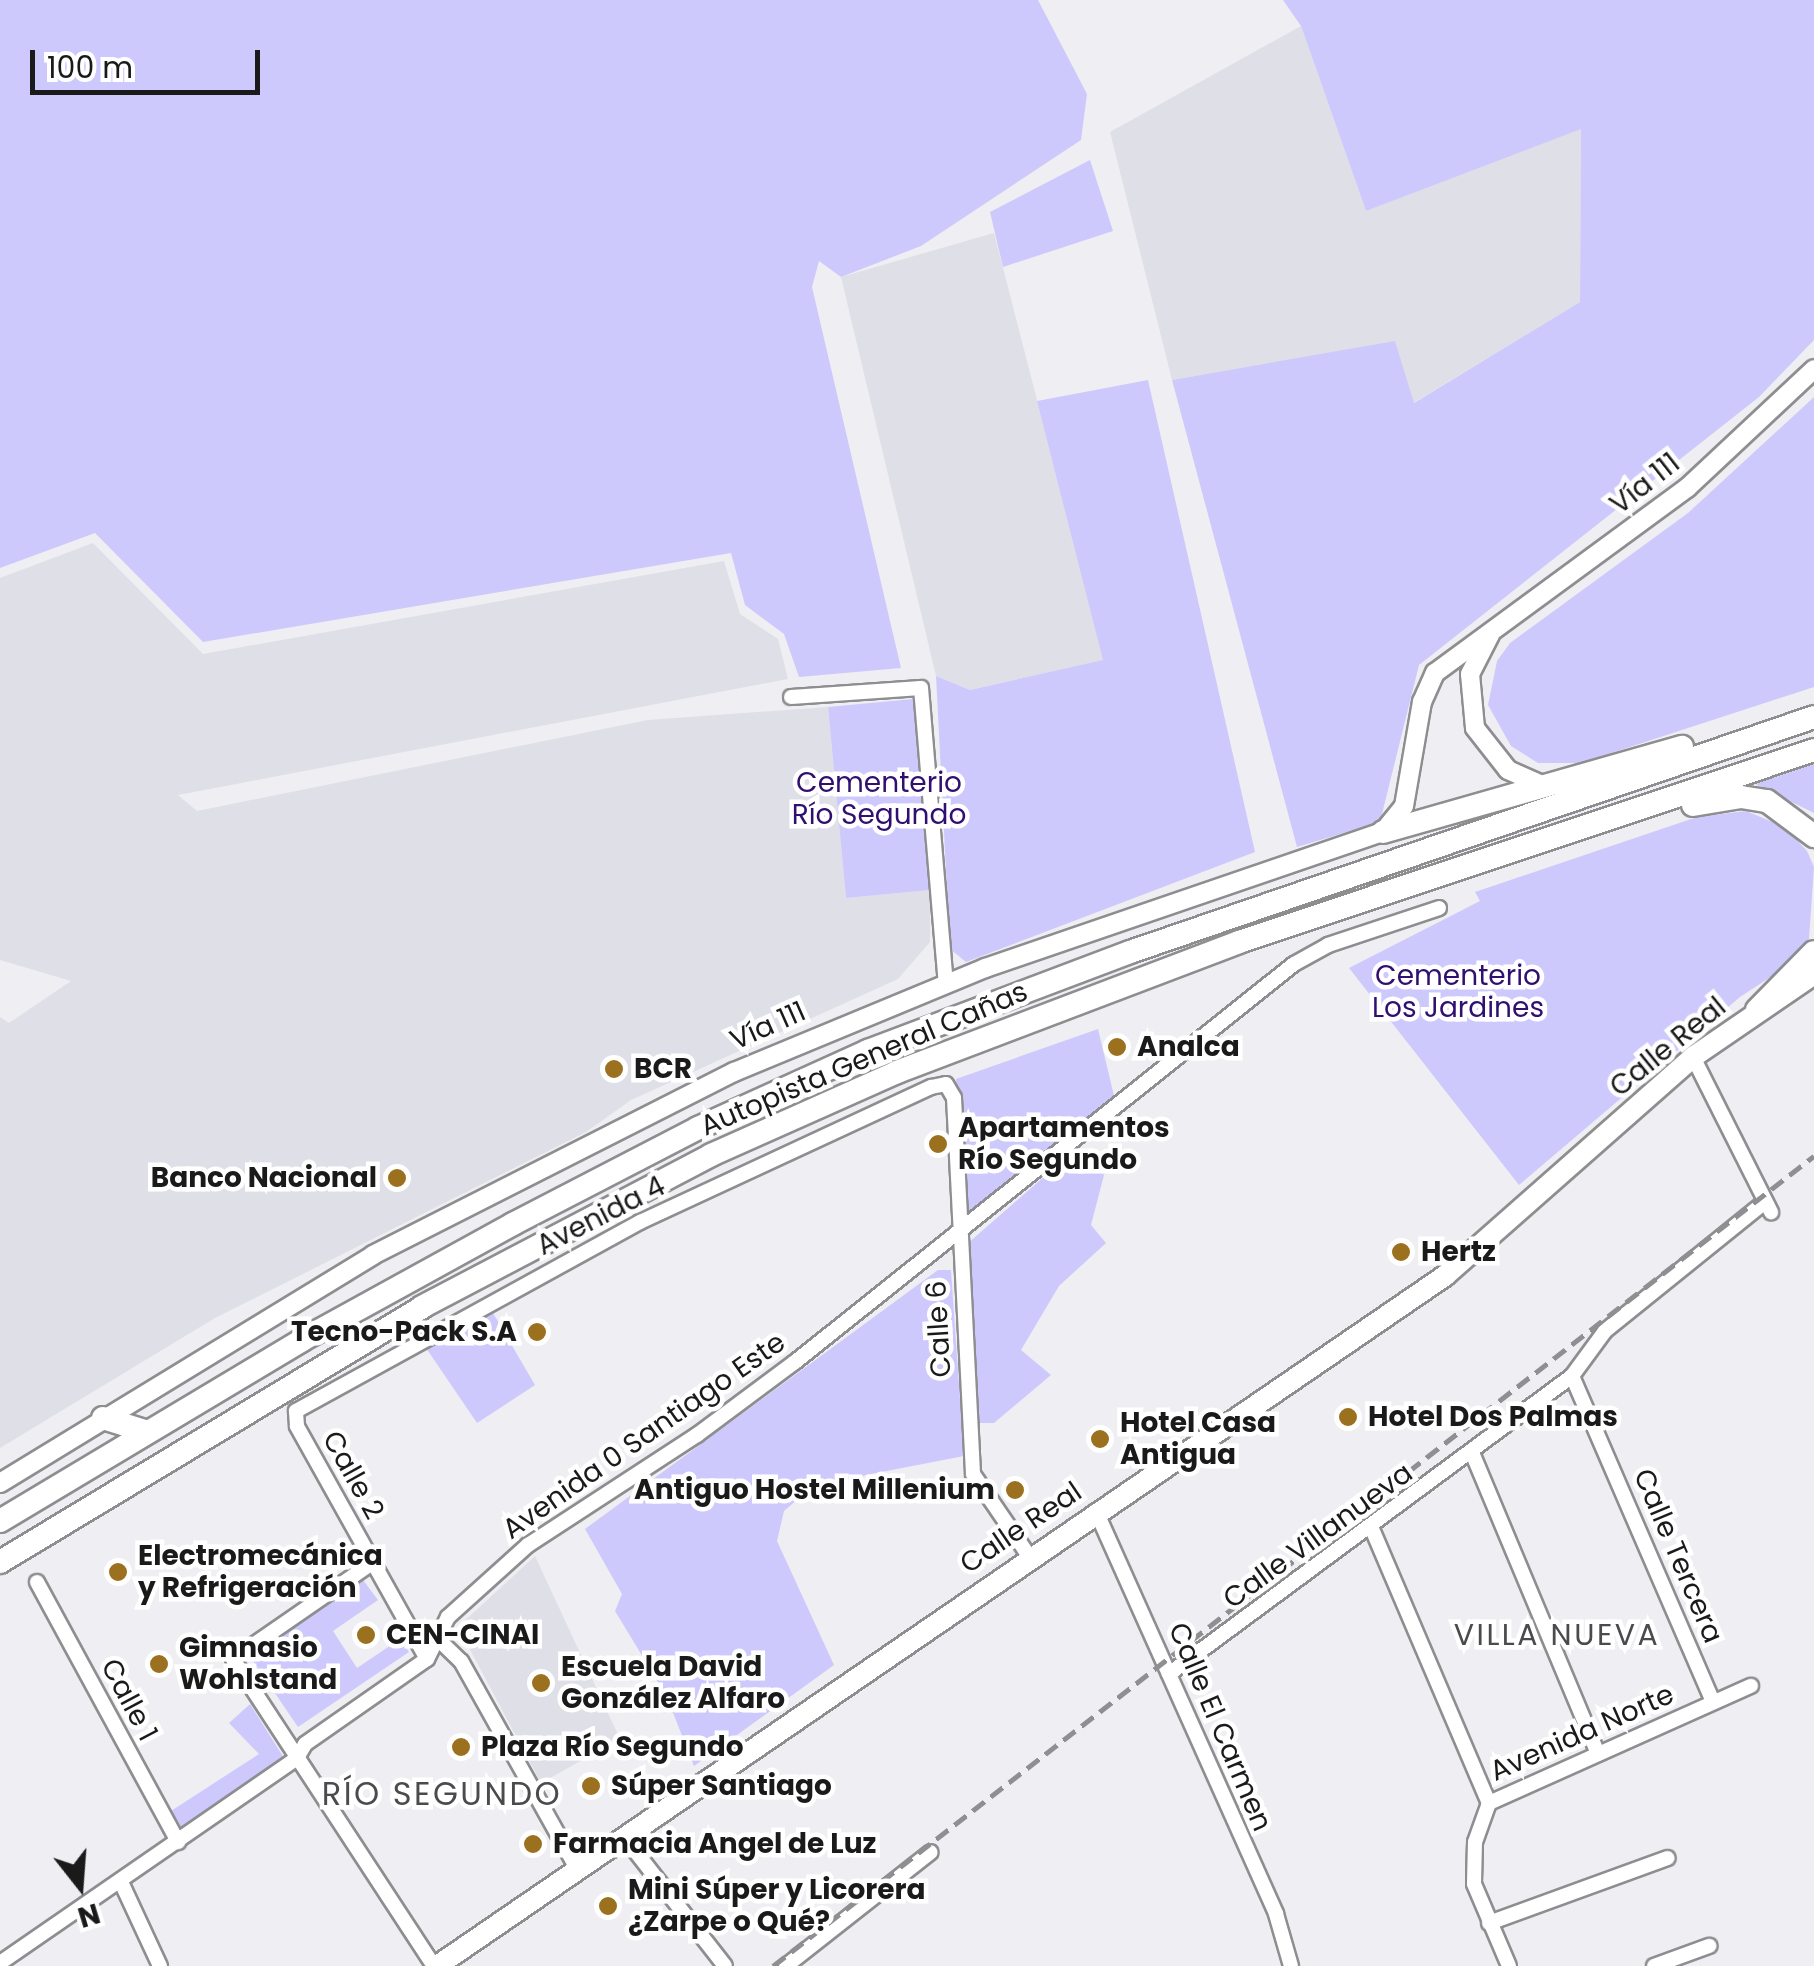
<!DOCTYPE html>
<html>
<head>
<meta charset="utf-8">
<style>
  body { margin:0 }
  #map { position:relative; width:1814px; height:1966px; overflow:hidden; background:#efeef2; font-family:Poppins,sans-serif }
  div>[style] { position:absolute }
  .built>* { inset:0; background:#dfdfe8 }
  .green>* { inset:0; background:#cec9fc }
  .roads { filter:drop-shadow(2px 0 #8e8e91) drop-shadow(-2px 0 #8e8e91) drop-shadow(0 2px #8e8e91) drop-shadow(0 -2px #8e8e91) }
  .minor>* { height:14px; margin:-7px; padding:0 7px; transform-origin:7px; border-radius:7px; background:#fff }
  .secondary>* { height:18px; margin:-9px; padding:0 9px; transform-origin:9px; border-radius:9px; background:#fff }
  .primary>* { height:20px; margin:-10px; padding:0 10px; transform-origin:10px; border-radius:10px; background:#fff }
  .trunk>* { height:22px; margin:-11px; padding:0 11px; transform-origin:11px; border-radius:11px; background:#fff }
  .rail>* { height:5px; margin-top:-2.5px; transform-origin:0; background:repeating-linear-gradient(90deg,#8f8e91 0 15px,transparent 0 23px) }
  .dots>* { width:28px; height:28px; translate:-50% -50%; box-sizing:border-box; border:5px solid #fff; border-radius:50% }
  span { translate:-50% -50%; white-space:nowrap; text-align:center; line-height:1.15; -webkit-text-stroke:9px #fff; paint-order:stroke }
  .street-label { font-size:28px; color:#1a1a1b }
  .park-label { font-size:28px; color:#300f70 }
  .poi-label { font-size:28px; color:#1a1a1b; font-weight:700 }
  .left { translate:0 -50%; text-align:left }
  .right { translate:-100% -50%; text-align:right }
  .neighbourhood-label { font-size:30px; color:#4b4b4d; letter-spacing:2.5px }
  .quarter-label { font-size:32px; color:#4b4b4d; letter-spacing:2.5px }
  .north { position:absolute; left:30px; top:1836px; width:100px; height:100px; -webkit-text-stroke:8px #fff; paint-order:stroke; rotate:163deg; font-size:28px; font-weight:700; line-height:40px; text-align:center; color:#1a1a1b }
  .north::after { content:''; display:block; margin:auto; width:35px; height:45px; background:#1a1a1b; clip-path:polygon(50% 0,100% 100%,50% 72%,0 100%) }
  .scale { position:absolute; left:30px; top:50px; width:230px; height:45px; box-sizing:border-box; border:5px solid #1a1a1b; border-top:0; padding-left:12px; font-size:30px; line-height:35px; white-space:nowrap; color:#1a1a1b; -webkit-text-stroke:8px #fff; paint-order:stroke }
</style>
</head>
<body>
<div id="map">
  <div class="built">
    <div style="clip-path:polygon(1301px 26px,1366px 211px,1581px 128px,1580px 302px,1413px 403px,1395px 342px,1172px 380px,1110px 132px)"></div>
    <div style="clip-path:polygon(994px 233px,1104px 660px,970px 690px,936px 676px,841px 277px)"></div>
    <div style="clip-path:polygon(93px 543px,203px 654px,724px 561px,740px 614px,778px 639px,788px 679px,178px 795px,197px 811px,648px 720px,828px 707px,846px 898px,930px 890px,930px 942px,898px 979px,631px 1100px,586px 1132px,215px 1318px,0 1448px,0 1017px,9px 1023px,71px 981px,0 960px,0 578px)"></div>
    <div style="clip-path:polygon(535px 1556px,620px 1739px,541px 1783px,458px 1627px)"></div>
  </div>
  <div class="green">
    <div style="clip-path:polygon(0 0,1038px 0,1087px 94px,1081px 140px,921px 246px,841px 277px,819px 261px,812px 287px,901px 668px,799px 677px,784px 634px,745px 605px,731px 553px,203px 642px,95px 533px,0 568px)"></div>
    <div style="clip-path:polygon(1283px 0,1814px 0,1814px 340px,1759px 397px,1419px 665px,1380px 822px,1297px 847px,1172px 380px,1395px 341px,1414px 403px,1580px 302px,1581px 129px,1366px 211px,1301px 26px)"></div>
    <div style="clip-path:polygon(1090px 160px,1113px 231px,1003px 267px,990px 212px)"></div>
    <div style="clip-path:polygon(1148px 380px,1255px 852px,966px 962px,950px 949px,936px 676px,970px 690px,1103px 660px,1037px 401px)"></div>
    <div style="clip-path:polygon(1814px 397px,1814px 687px,1581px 763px,1538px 763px,1511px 746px,1488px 705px,1497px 661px,1510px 643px,1688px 513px)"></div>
    <div style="clip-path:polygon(913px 699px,930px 890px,846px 898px,828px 707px)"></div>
    <div style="clip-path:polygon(1814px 764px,1814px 813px,1755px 784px)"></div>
    <div style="clip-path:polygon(1746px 811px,1785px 827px,1807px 851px,1814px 867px,1809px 939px,1795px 961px,1740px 997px,1519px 1185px,1349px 968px,1480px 901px,1475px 892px,1697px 817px)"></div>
    <div style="clip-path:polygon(1098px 1029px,1115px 1100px,968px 1222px,962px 1219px,956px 1079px)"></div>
    <div style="clip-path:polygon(1079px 1146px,1104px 1175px,1091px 1225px,1106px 1243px,1059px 1286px,1021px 1350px,1051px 1375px,994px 1423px,978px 1423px,967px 1244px)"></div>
    <div style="clip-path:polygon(938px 1270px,951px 1270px,964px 1456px,866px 1475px,799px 1498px,784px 1511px,777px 1541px,834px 1665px,694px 1766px,666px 1695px,615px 1611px,622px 1594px,585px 1529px)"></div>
    <div style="clip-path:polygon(493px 1313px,535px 1385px,477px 1423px,424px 1345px)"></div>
    <div style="clip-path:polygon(363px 1580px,378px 1600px,333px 1631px,357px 1668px,400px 1639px,409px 1652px,298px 1727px,251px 1658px)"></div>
    <div style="clip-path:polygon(250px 1704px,284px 1758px,181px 1827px,171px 1811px,259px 1754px,229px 1723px)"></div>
  </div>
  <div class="roads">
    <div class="minor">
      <div style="left:791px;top:697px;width:130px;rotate:-4deg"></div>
      <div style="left:921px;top:688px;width:297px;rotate:85.2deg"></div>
      <div style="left:1693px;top:1057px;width:174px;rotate:63.3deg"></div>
      <div style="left:1572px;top:1376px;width:355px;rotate:66.6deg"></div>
      <div style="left:1473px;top:1455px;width:324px;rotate:67.3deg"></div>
      <div style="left:1096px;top:1511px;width:441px;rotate:65.9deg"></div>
      <div style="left:1276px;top:1914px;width:54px;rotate:73.9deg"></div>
      <div style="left:1372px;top:1529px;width:298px;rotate:66.9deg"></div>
      <div style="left:372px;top:1563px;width:169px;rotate:145.4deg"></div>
      <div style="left:233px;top:1659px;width:367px;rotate:56.8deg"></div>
      <div style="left:37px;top:1582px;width:296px;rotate:61.5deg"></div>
      <div style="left:441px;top:1642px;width:28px;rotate:44deg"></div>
      <div style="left:461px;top:1661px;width:240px;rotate:60.8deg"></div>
      <div style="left:427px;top:1659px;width:267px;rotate:-119.2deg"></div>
      <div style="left:297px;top:1426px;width:15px;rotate:-94deg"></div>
      <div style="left:296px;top:1411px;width:393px;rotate:-28.8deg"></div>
      <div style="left:640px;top:1222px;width:321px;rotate:-24.9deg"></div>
      <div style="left:931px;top:1087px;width:15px;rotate:-11deg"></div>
      <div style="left:946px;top:1084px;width:16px;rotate:60deg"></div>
      <div style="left:954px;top:1098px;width:376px;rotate:87.1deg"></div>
      <div style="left:973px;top:1474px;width:99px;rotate:55.7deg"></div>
      <div style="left:1169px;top:1674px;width:501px;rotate:-36.48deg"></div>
      <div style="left:1572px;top:1376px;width:56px;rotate:-53.7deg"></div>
      <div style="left:1605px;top:1331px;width:206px;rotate:-38.9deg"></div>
      <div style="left:1489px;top:1803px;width:287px;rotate:-24.1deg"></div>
      <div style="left:1489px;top:1803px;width:41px;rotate:109.7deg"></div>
      <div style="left:1475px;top:1842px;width:42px;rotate:91.4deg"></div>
      <div style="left:1474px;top:1884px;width:89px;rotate:66.9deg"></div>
      <div style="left:625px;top:1838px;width:162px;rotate:52deg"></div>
      <div style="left:121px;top:1882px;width:93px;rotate:65.1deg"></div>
      <div style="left:1489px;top:1923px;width:190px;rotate:-20deg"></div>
      <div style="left:0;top:1963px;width:361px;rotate:-34.6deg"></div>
      <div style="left:297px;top:1758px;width:16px;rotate:-60deg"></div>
      <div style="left:305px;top:1744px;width:149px;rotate:-34.9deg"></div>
      <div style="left:427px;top:1659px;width:47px;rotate:-63.4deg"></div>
      <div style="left:448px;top:1617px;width:108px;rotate:-42deg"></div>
      <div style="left:528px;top:1545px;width:202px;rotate:-33.1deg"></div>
      <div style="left:697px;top:1435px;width:122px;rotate:-36.7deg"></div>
      <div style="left:795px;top:1362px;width:638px;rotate:-38.58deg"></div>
      <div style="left:1294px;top:964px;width:39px;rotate:-29deg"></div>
      <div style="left:1328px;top:945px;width:117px;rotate:-18.4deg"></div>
      <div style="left:786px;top:1966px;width:184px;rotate:-38.2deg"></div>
      <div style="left:1654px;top:1966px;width:59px;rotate:-20deg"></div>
    </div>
    <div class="secondary">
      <div style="left:1490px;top:635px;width:44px;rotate:117.1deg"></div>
      <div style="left:1470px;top:674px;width:54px;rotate:84.7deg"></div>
      <div style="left:1475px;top:728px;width:53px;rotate:51.8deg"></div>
      <div style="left:1508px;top:770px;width:37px;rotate:24deg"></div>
      <div style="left:0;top:1483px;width:437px;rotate:-31.4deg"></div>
      <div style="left:373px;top:1255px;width:405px;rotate:-26.9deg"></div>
      <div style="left:734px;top:1072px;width:272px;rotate:-22.5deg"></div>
      <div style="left:985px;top:968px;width:421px;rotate:-18.9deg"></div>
      <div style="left:1383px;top:832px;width:33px;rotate:-51deg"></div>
      <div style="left:1404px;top:806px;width:106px;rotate:-80.2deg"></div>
      <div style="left:1422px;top:702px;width:32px;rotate:-66deg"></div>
      <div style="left:1435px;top:673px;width:313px;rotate:-36.3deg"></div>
      <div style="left:1687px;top:488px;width:174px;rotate:-43.1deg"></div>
    </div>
    <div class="primary">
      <div style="left:437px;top:1966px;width:1223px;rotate:-34.4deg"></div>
      <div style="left:1446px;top:1275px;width:329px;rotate:-41.4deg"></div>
      <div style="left:1693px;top:1057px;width:147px;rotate:-34.4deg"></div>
    </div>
    <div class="trunk">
      <div style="left:1693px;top:805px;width:49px;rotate:-9.5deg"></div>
      <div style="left:1741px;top:797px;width:26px;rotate:9deg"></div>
      <div style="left:1767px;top:801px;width:59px;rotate:36.7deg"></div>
      <div style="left:1383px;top:832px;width:311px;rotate:-15.9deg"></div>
      <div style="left:1757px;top:1010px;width:81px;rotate:-45.5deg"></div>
      <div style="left:103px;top:1418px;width:47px;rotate:17.3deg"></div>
      <div style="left:0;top:1521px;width:352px;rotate:-30.9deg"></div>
      <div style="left:302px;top:1340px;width:241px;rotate:-28.8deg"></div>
      <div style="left:513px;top:1224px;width:208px;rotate:-27.4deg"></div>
      <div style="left:698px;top:1128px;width:187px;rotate:-24.4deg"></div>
      <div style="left:868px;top:1051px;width:280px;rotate:-20.7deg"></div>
      <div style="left:1130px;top:952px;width:723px;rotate:-18.96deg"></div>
      <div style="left:0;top:1562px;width:493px;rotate:-31.1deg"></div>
      <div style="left:422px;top:1307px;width:327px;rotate:-27.7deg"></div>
      <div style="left:711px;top:1155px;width:204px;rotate:-24deg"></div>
      <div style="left:897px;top:1072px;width:366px;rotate:-20.8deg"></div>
      <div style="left:1239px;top:942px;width:606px;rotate:-18.46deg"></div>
    </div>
  </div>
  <div class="rail">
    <div style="left:773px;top:1966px;width:1319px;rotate:-37.89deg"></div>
  </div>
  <div class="dots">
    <div style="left:1117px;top:1047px;background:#9b701e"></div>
    <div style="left:614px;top:1069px;background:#9b701e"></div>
    <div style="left:938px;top:1144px;background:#9b701e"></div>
    <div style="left:397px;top:1178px;background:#9b701e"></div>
    <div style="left:1401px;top:1252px;background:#9b701e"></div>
    <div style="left:537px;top:1332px;background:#9b701e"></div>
    <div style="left:1348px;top:1417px;background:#9b701e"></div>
    <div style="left:1100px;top:1439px;background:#9b701e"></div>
    <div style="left:1015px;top:1490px;background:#9b701e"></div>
    <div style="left:118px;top:1572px;background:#9b701e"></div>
    <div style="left:366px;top:1635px;background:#9b701e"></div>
    <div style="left:159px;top:1664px;background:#9b701e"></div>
    <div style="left:541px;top:1683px;background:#9b701e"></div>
    <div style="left:461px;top:1747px;background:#9b701e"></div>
    <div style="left:591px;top:1786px;background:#9b701e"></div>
    <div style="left:533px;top:1844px;background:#9b701e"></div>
    <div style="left:608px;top:1906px;background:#9b701e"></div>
  </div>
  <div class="street-label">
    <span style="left:1645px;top:484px;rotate:-38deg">Vía 111</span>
    <span style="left:768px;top:1026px;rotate:-24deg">Vía 111</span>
    <span style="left:1668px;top:1047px;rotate:-39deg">Calle Real</span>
    <span style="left:864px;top:1059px;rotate:-23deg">Autopista General Cañas</span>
    <span style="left:601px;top:1216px;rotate:-27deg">Avenida 4</span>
    <span style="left:939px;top:1329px;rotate:-93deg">Calle 6</span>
    <span style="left:644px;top:1436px;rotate:-35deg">Avenida 0 Santiago Este</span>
    <span style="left:353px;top:1475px;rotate:61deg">Calle 2</span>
    <span style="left:1021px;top:1528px;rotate:-34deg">Calle Real</span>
    <span style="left:1318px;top:1536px;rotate:-36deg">Calle Villanueva</span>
    <span style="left:1678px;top:1556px;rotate:67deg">Calle Tercera</span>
    <span style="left:129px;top:1700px;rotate:62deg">Calle 1</span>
    <span style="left:1220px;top:1727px;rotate:67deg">Calle El Carmen</span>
    <span style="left:1582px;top:1733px;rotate:-24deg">Avenida Norte</span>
  </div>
  <div class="park-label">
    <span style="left:879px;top:799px">Cementerio<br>Río Segundo</span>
    <span style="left:1458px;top:992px">Cementerio<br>Los Jardines</span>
  </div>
  <div class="poi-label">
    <span class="left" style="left:1137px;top:1047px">Analca</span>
    <span class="left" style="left:634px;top:1069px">BCR</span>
    <span class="left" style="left:958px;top:1144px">Apartamentos<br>Río Segundo</span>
    <span class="right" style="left:377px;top:1178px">Banco Nacional</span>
    <span class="left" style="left:1421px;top:1252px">Hertz</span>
    <span class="right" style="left:517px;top:1332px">Tecno-Pack S.A</span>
    <span class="left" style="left:1368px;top:1417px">Hotel Dos Palmas</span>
    <span class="left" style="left:1120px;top:1439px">Hotel Casa<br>Antigua</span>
    <span class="right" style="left:995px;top:1490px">Antiguo Hostel Millenium</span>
    <span class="left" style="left:138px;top:1572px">Electromecánica<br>y Refrigeración</span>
    <span class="left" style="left:386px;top:1635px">CEN-CINAI</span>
    <span class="left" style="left:179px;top:1664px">Gimnasio<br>Wohlstand</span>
    <span class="left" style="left:561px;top:1683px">Escuela David<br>González Alfaro</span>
    <span class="left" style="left:481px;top:1747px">Plaza Río Segundo</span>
    <span class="left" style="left:611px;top:1786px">Súper Santiago</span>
    <span class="left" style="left:553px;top:1844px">Farmacia Angel de Luz</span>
    <span class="left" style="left:628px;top:1906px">Mini Súper y Licorera<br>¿Zarpe o Qué?</span>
  </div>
  <div class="neighbourhood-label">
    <span style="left:1557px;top:1635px">VILLA NUEVA</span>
  </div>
  <div class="quarter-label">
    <span style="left:442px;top:1794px">RÍO SEGUNDO</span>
  </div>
  <div class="north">N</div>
  <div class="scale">100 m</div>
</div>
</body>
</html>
